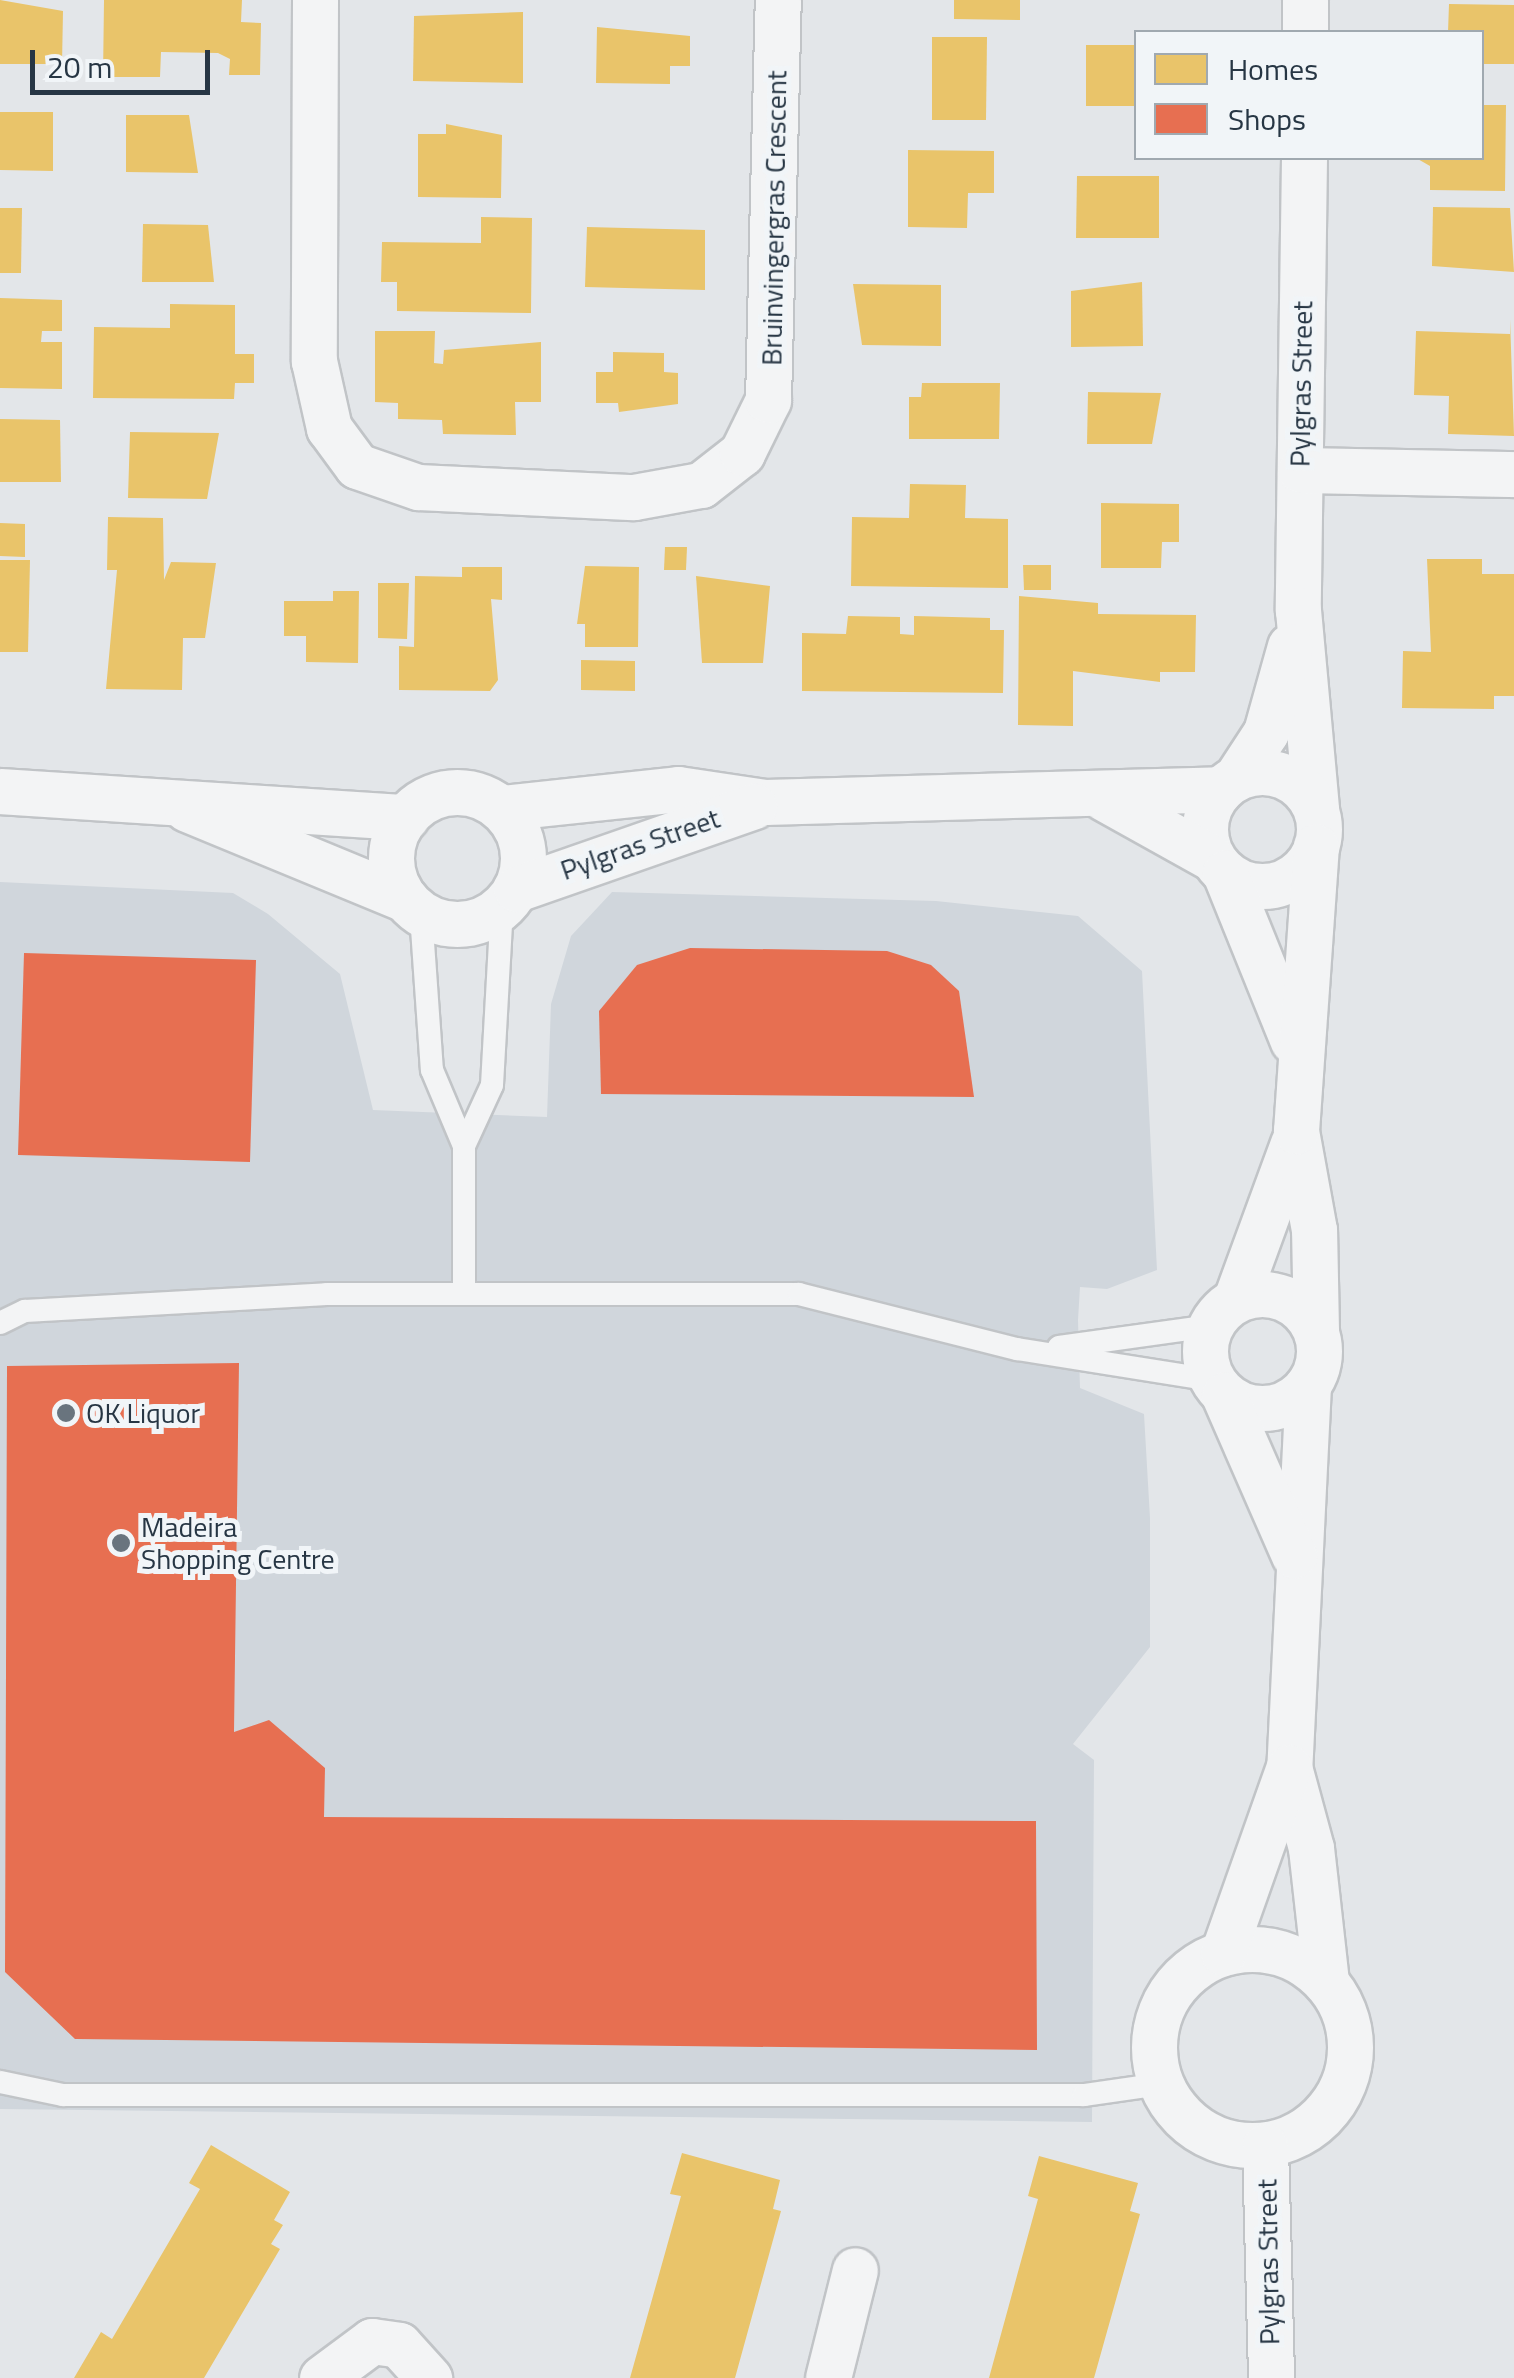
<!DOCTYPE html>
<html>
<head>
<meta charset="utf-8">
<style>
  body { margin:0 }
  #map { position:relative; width:1514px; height:2378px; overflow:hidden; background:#e3e6e9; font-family:"Titillium Web",sans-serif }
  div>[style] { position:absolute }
  .built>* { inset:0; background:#d0d6dc }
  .homes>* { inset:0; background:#e9c46a }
  .shops>* { inset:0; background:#e76f51 }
  .roads { filter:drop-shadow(2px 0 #c1c4c7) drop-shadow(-2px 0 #c1c4c7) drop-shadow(0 2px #c1c4c7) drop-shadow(0 -2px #c1c4c7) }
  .service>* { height:22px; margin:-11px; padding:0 11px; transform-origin:11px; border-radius:11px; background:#f3f4f5 }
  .minor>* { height:45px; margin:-22.5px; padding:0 22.5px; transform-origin:22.5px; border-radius:22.5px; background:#f3f4f5 }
  .minor>.ring { margin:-22.5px; padding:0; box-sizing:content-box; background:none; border:45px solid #f3f4f5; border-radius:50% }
  .dots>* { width:28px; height:28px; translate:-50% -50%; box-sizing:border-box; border:5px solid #f1f5f8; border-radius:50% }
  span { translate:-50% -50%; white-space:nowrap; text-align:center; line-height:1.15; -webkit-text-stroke:10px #f1f5f8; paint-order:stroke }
  .street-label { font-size:28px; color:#273644 }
  .poi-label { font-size:28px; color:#273644 }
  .left { translate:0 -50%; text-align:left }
  .legend { position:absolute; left:1134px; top:30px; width:350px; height:130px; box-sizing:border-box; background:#f1f5f8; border:2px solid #a0a9b0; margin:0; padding:12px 18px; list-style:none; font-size:30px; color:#273644 }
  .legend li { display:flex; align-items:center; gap:20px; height:50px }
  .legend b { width:50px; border:2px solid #a0a9b0 }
  .scale { position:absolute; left:30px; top:50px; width:180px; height:45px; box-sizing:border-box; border:5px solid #273644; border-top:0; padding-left:12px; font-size:30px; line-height:35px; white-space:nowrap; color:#273644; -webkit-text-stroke:8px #f1f5f8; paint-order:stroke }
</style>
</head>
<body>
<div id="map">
  <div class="built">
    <div style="clip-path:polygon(0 882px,233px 893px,268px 914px,340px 974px,373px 1110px,547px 1117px,551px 1004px,571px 936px,612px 892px,936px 901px,1078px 916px,1142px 971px,1157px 1270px,1107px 1289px,1080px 1287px,1078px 1320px,1080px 1388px,1144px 1414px,1150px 1518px,1150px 1647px,1073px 1744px,1094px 1760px,1092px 2122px,0 2109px)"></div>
  </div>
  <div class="homes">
    <div style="clip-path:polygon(0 0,63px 11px,62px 64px,0 64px)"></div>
    <div style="clip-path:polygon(104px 0,242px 0,241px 22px,261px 23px,260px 75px,229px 75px,230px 59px,218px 53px,161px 52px,160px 77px,103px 77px)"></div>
    <div style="clip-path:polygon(954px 0,1020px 0,1020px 20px,954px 19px)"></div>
    <div style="clip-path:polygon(1449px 4px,1514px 5px,1514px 64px,1482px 64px,1482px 32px,1448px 32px)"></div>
    <div style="clip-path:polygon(523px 12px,523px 83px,413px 81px,414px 16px)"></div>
    <div style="clip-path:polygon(597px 27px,690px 36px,690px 66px,670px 66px,670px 84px,596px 83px)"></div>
    <div style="clip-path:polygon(932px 37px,987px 37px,986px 120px,932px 120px)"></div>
    <div style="clip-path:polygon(1086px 45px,1136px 45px,1136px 106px,1086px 106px)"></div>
    <div style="clip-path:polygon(1482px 105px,1506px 105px,1505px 191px,1430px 190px,1430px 166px,1416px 158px,1482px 158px)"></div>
    <div style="clip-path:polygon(0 112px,53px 112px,53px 171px,0 170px)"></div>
    <div style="clip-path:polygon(126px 115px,189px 115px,198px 173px,126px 172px)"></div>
    <div style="clip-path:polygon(446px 124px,502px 135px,501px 198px,418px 197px,418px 134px,446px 134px)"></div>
    <div style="clip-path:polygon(908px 150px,994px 151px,994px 193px,968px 193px,967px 228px,908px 227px)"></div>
    <div style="clip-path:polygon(1077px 176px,1159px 176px,1159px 238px,1076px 238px)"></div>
    <div style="clip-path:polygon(1433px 207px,1510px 208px,1514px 272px,1432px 266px)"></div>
    <div style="clip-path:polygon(0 208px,22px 208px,21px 273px,0 273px)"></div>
    <div style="clip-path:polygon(481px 217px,532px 218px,531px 313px,397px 311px,397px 282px,381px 282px,382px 242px,481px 243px)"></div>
    <div style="clip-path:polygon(143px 224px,208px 225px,214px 282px,142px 282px)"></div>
    <div style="clip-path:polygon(587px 227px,705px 230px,705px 290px,585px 287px)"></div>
    <div style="clip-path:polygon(1142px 282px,1143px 346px,1071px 347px,1071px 291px)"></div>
    <div style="clip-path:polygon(853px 284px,941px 285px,941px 346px,862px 345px)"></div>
    <div style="clip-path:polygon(0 298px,62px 300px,62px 331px,42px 331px,41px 342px,62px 342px,62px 389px,0 388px)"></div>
    <div style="clip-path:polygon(170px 304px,235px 305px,235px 354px,254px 354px,254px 383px,235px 383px,234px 399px,93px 398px,94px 327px,170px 328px)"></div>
    <div style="clip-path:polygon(1510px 319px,1514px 436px,1448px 434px,1449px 396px,1414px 395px,1416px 331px,1510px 334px)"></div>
    <div style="clip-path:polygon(375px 331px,435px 331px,434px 363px,443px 364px,444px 350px,541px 342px,541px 402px,515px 402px,516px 435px,443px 434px,442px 420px,398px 419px,398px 403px,375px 402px)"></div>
    <div style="clip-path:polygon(613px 352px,664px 353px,664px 372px,678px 373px,678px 404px,619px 412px,618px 403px,596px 403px,596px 372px,613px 372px)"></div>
    <div style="clip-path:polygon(922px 383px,1000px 383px,999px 439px,909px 439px,909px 397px,921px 397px)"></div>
    <div style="clip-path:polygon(1088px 392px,1161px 393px,1152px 444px,1087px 444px)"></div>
    <div style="clip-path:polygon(0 419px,60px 420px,61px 482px,0 482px)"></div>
    <div style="clip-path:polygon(130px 432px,219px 433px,207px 499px,128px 498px)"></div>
    <div style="clip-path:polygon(910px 484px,966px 485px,965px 518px,1008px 519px,1008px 588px,851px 586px,852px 517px,909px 518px)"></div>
    <div style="clip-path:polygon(1101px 503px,1179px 504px,1179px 542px,1162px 542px,1161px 568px,1101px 568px)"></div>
    <div style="clip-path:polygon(108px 517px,163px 518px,164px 580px,171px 562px,216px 563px,205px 638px,183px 638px,182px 690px,106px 689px,117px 570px,107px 570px)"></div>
    <div style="clip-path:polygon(0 523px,25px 524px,25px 557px,0 556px)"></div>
    <div style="clip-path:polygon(665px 547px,687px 547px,686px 570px,664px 570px)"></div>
    <div style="clip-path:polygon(1427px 559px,1482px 559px,1482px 574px,1514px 574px,1514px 696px,1494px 696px,1494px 709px,1402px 708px,1403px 651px,1431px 652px)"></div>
    <div style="clip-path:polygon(0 560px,30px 560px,28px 652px,0 652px)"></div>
    <div style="clip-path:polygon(1023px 565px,1051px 565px,1051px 590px,1024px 590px)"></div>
    <div style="clip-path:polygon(585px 566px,639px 567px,638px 647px,585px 647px,585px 624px,577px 624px)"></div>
    <div style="clip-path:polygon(462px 567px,502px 567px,502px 600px,491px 599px,498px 680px,490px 691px,399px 690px,399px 646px,414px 647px,415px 576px,462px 577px)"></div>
    <div style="clip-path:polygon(696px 576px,770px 586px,763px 663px,702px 663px)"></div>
    <div style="clip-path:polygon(378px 583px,409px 583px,407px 639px,378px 638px)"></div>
    <div style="clip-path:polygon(333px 591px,359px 591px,358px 663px,306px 662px,306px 636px,284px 636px,284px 601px,333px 601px)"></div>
    <div style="clip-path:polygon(1019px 596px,1098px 603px,1098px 614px,1196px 615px,1195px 672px,1160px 672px,1160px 682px,1073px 671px,1073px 726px,1018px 725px)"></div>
    <div style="clip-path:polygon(848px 616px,900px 617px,900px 634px,914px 635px,914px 616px,990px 618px,990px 630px,1004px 630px,1003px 693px,802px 691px,802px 633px,846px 634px)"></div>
    <div style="clip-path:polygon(581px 660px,635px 661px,635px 691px,581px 690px)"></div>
    <div style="clip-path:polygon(211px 2145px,290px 2192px,274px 2220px,283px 2225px,271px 2244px,280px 2249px,204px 2378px,74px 2378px,101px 2332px,112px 2339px,200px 2189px,189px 2183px)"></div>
    <div style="clip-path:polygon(682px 2153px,780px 2180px,773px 2209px,781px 2211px,735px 2378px,630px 2378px,681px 2196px,670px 2194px)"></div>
    <div style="clip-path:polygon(1039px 2156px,1138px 2183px,1130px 2211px,1140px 2214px,1094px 2378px,989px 2378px,1038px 2199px,1028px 2196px)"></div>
  </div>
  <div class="shops">
    <div style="clip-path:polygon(690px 948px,887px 951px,931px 965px,959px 991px,974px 1097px,601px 1094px,599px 1011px,637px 965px)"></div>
    <div style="clip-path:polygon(24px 953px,256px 960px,250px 1162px,18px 1155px)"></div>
    <div style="clip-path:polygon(239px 1363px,234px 1732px,269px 1720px,325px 1768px,324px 1817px,1036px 1821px,1037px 2050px,75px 2039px,5px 1972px,7px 1366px)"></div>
  </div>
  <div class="roads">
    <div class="service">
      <div style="left:421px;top:914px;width:156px;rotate:86deg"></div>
      <div style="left:432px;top:1070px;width:82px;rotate:67.2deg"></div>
      <div style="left:464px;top:1146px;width:147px;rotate:90deg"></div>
      <div style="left:464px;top:1146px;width:67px;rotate:-65.3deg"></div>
      <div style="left:492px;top:1085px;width:179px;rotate:-86.8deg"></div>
      <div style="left:0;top:1323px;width:28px;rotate:-26deg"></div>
      <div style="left:25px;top:1311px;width:302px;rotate:-3.2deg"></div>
      <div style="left:327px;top:1294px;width:472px"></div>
      <div style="left:799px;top:1294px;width:225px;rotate:14.2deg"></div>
      <div style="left:1017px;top:1349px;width:197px;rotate:9deg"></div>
      <div style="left:1059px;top:1347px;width:152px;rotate:-7.9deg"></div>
      <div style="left:0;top:2082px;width:64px;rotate:11.7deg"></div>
      <div style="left:63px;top:2095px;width:1021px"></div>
      <div style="left:1084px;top:2095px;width:78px;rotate:-8.1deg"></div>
    </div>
    <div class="minor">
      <div style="left:315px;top:0;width:361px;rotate:90.2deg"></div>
      <div style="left:314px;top:361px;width:69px;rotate:77.4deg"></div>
      <div style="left:329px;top:428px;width:47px;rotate:53.6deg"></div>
      <div style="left:357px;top:466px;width:65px;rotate:19deg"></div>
      <div style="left:418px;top:487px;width:216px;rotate:2.7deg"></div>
      <div style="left:634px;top:497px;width:68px;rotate:-10.2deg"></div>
      <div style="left:701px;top:485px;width:52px;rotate:-38deg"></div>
      <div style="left:742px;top:453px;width:59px;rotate:-63.9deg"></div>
      <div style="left:768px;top:400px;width:400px;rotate:-88.6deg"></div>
      <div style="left:1305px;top:32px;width:32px;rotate:-90deg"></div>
      <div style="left:1304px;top:158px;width:452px;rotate:90.8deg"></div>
      <div style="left:1298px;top:610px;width:200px;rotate:84.8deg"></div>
      <div style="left:1300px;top:470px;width:214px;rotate:1.1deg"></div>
      <div class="ring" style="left:1205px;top:772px;width:69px;height:69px"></div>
      <div style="left:1236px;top:778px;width:55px;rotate:-56.9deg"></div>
      <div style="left:1266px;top:732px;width:89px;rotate:-74.4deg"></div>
      <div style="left:0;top:791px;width:407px;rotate:3.7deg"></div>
      <div class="ring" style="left:391px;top:792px;width:87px;height:87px"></div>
      <div style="left:1104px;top:798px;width:124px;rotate:29.1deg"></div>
      <div style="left:501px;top:808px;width:178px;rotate:-6.1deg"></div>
      <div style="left:678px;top:789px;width:88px;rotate:8.5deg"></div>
      <div style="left:765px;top:802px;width:456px;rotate:-1.6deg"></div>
      <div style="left:187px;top:809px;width:236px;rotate:22.4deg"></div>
      <div style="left:1225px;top:873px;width:181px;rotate:68deg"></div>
      <div style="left:516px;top:889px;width:252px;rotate:-19.2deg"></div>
      <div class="ring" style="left:1205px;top:1294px;width:69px;height:69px"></div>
      <div style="left:1236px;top:1299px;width:166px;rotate:-69.9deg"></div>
      <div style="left:1316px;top:1331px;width:101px;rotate:-91.1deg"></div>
      <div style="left:1314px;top:1230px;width:101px;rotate:-100.3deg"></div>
      <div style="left:1296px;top:1131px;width:285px;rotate:-86deg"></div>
      <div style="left:1308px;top:1385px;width:382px;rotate:92.8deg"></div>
      <div style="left:1289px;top:1767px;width:84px;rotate:74.8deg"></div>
      <div style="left:1311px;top:1848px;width:135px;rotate:83.6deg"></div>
      <div style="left:1224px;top:1395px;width:175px;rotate:66.4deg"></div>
      <div class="ring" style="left:1154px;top:1949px;width:151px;height:151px"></div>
      <div style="left:1223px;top:1953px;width:197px;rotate:-70.5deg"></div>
      <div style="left:1265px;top:2146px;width:232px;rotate:88.5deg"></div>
      <div style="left:322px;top:2378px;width:62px;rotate:-36.5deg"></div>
      <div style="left:372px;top:2341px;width:27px;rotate:8deg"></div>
      <div style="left:399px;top:2345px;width:45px;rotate:47.7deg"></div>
      <div style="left:828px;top:2378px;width:111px;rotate:-76deg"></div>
    </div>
  </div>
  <div class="dots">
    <div style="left:66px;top:1413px;background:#69747e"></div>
    <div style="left:121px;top:1543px;background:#69747e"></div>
  </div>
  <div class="street-label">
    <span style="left:774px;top:218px;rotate:-89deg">Bruinvingergras Crescent</span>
    <span style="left:1301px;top:384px;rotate:-89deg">Pylgras Street</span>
    <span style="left:640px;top:844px;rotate:-19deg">Pylgras Street</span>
    <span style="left:1268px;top:2262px;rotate:-91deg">Pylgras Street</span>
  </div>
  <div class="poi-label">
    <span class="left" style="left:86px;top:1413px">OK Liquor</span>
    <span class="left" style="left:141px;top:1543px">Madeira<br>Shopping Centre</span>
  </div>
  <ul class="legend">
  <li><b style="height:28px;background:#e9c46a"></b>Homes</li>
  <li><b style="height:28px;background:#e76f51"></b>Shops</li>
  </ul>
  <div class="scale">20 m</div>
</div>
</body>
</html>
